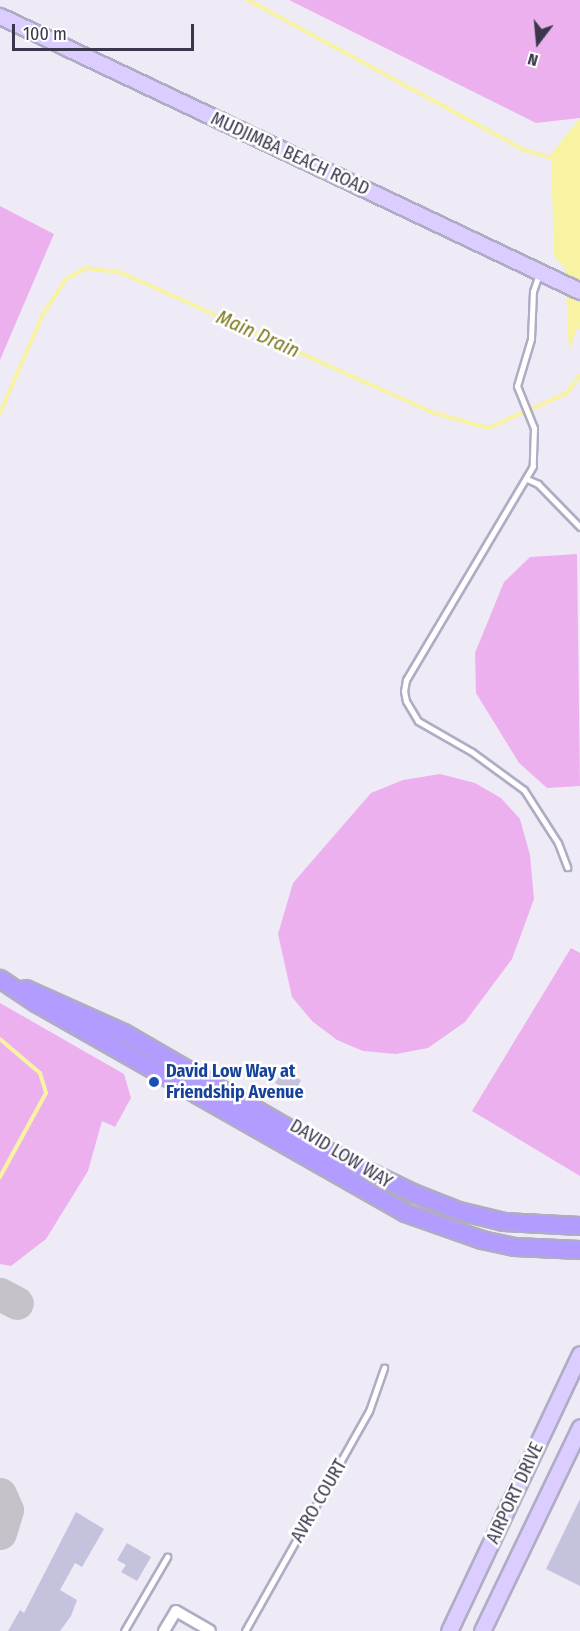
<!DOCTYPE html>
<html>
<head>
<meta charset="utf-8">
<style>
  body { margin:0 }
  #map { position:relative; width:580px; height:1631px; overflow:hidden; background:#eeebf7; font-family:"Fira Sans Condensed",sans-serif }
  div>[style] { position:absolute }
  .green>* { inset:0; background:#edb0ee }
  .water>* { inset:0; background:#f8f2a3 }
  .stream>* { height:4px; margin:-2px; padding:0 2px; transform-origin:2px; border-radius:2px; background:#f8f2a3 }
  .taxiway>* { height:33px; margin:-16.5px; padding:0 16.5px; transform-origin:16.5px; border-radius:16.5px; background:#c4c2c8 }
  .building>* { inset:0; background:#c5c2dd }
  .roads { filter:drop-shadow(2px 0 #b0acc4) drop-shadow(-2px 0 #b0acc4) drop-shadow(0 2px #b0acc4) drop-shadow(0 -2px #b0acc4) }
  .lane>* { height:5px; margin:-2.5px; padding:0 2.5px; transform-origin:2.5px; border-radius:2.5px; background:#fff }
  .street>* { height:10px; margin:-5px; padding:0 5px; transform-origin:5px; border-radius:5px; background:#fff }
  .secondary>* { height:15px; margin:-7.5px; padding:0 7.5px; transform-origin:7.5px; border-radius:7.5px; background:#dbcdff }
  .primary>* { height:16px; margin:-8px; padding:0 8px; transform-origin:8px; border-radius:8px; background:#b39cff }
  .dots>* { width:16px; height:16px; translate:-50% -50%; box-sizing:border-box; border:3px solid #fff; border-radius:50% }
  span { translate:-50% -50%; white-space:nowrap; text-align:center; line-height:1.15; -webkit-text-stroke:5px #fff; paint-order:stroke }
  .street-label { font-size:18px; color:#3a374c }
  .transit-label { font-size:18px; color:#164399; font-weight:700 }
  .left { translate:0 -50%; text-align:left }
  .water-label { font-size:20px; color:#7d781c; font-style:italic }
  .north { position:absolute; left:508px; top:12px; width:60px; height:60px; -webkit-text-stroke:4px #fff; paint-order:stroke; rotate:196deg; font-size:16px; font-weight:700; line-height:24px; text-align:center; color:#3a374c }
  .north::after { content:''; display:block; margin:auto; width:21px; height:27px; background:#3a374c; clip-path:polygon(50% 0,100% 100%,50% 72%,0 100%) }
  .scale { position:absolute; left:12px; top:24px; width:182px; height:27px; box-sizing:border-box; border:3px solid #3a374c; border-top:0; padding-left:8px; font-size:18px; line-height:21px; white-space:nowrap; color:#3a374c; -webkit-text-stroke:4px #fff; paint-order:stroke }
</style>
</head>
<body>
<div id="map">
  <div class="green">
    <div style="clip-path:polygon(289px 0,580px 0,580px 118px,536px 123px)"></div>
    <div style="clip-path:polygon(0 206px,54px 234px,0 360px)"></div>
    <div style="clip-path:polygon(577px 554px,580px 786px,547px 788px,519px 763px,476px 693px,475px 653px,504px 582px,530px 557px)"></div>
    <div style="clip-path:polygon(440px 774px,475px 783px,501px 798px,520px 819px,530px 855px,534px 899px,512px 959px,465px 1022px,428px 1048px,396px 1054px,363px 1051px,337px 1040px,312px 1021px,292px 997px,278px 934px,293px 883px,371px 793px,403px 780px)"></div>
    <div style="clip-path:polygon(571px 948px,580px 953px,580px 1176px,472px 1111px)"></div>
    <div style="clip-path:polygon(0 1003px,124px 1074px,131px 1098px,115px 1127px,102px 1121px,88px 1171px,46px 1239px,11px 1266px,0 1264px)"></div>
  </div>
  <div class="water">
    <div style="clip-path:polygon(580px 118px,580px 316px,569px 353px,565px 269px,554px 256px,551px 154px)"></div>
  </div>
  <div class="stream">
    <div style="left:248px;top:0;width:314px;rotate:28.5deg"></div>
    <div style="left:524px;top:150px;width:33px;rotate:16deg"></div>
    <div style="left:580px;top:314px;width:14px;rotate:90deg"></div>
    <div style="left:0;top:413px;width:108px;rotate:-66.5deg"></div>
    <div style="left:43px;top:314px;width:42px;rotate:-56.7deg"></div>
    <div style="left:66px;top:279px;width:22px;rotate:-30deg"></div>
    <div style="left:85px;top:268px;width:35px;rotate:7deg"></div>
    <div style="left:120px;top:272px;width:341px;rotate:24.2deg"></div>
    <div style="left:431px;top:412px;width:59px;rotate:15.7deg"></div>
    <div style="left:488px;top:428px;width:86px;rotate:-23.9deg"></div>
    <div style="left:567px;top:393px;width:22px;rotate:-54deg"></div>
    <div style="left:0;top:1039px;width:52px;rotate:40.4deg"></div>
    <div style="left:40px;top:1073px;width:21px;rotate:73deg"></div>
    <div style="left:46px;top:1093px;width:96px;rotate:118.7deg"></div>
  </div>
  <div class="taxiway">
    <div style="left:0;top:1294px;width:19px;rotate:28deg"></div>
    <div style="left:0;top:1494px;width:17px;rotate:66deg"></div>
    <div style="left:7px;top:1510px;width:24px;rotate:107deg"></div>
  </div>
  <div class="building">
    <div style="clip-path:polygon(283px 1070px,301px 1080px,294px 1094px,275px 1083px)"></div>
    <div style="clip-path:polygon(580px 1499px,580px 1586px,546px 1569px)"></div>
    <div style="clip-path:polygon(76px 1512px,104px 1529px,82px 1567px,75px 1563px,60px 1590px,77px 1600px,71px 1616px,60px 1631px,8px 1631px,20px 1610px,24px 1613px)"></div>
    <div style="clip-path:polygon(127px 1543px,151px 1557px,137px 1581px,121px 1572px,126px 1565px,117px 1560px)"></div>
  </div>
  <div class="roads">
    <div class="lane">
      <div style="left:539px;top:274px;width:18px;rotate:109deg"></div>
      <div style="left:533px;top:291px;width:48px;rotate:92.4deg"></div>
      <div style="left:531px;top:339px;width:49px;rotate:106.6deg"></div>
      <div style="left:517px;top:386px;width:45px;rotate:68deg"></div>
      <div style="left:534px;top:428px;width:38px;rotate:92deg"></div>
      <div style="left:533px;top:466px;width:249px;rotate:120.7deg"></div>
      <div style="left:406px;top:680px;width:11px;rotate:100deg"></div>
      <div style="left:404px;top:691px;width:10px;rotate:79deg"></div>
      <div style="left:406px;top:701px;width:23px;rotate:59deg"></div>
      <div style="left:418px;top:721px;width:62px;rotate:29.9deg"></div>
      <div style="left:472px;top:752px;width:64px;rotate:36.2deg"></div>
      <div style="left:524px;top:790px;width:63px;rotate:57.3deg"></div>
      <div style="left:558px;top:843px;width:26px;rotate:69deg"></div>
      <div style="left:527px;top:479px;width:12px;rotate:24deg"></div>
      <div style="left:538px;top:484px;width:60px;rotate:45.7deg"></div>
      <div style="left:124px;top:1631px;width:86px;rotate:-59.8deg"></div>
      <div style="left:245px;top:1631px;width:253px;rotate:-60.6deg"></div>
      <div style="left:369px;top:1411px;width:46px;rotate:-70.8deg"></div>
    </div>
    <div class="street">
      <div style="left:164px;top:1631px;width:23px;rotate:-59deg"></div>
      <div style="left:176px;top:1611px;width:39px;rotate:30deg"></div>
    </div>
    <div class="secondary">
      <div style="left:0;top:16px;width:642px;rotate:25.37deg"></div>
      <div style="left:449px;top:1631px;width:306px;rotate:-64.7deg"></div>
      <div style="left:482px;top:1631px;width:226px;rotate:-64.3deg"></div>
    </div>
    <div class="primary">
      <div style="left:0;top:979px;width:43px;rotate:33.7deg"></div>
      <div style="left:36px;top:1003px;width:425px;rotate:29.6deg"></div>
      <div style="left:405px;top:1213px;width:82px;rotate:19.3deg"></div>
      <div style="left:482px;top:1240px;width:34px;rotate:12deg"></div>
      <div style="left:515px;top:1247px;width:65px;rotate:2.6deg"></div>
      <div style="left:26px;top:989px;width:107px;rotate:24.2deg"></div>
      <div style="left:124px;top:1033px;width:241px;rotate:30.1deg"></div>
      <div style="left:333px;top:1154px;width:89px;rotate:26deg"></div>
      <div style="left:413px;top:1193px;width:49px;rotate:21.4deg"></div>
      <div style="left:459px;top:1211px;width:46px;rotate:13.7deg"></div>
      <div style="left:504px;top:1222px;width:76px;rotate:3deg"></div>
    </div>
  </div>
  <div class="dots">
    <div style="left:154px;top:1082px;background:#1a4fb4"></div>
  </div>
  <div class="street-label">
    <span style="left:290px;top:154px;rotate:25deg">MUDJIMBA BEACH ROAD</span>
    <span style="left:341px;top:1154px;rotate:31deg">DAVID LOW WAY</span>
    <span style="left:515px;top:1493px;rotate:-65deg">AIRPORT DRIVE</span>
    <span style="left:319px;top:1501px;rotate:-60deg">AVRO COURT</span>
  </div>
  <div class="transit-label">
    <span class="left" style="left:166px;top:1082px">David Low Way at<br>Friendship Avenue</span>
  </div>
  <div class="water-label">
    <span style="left:258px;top:334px;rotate:24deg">Main Drain</span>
  </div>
  <div class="north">N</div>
  <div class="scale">100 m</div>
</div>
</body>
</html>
